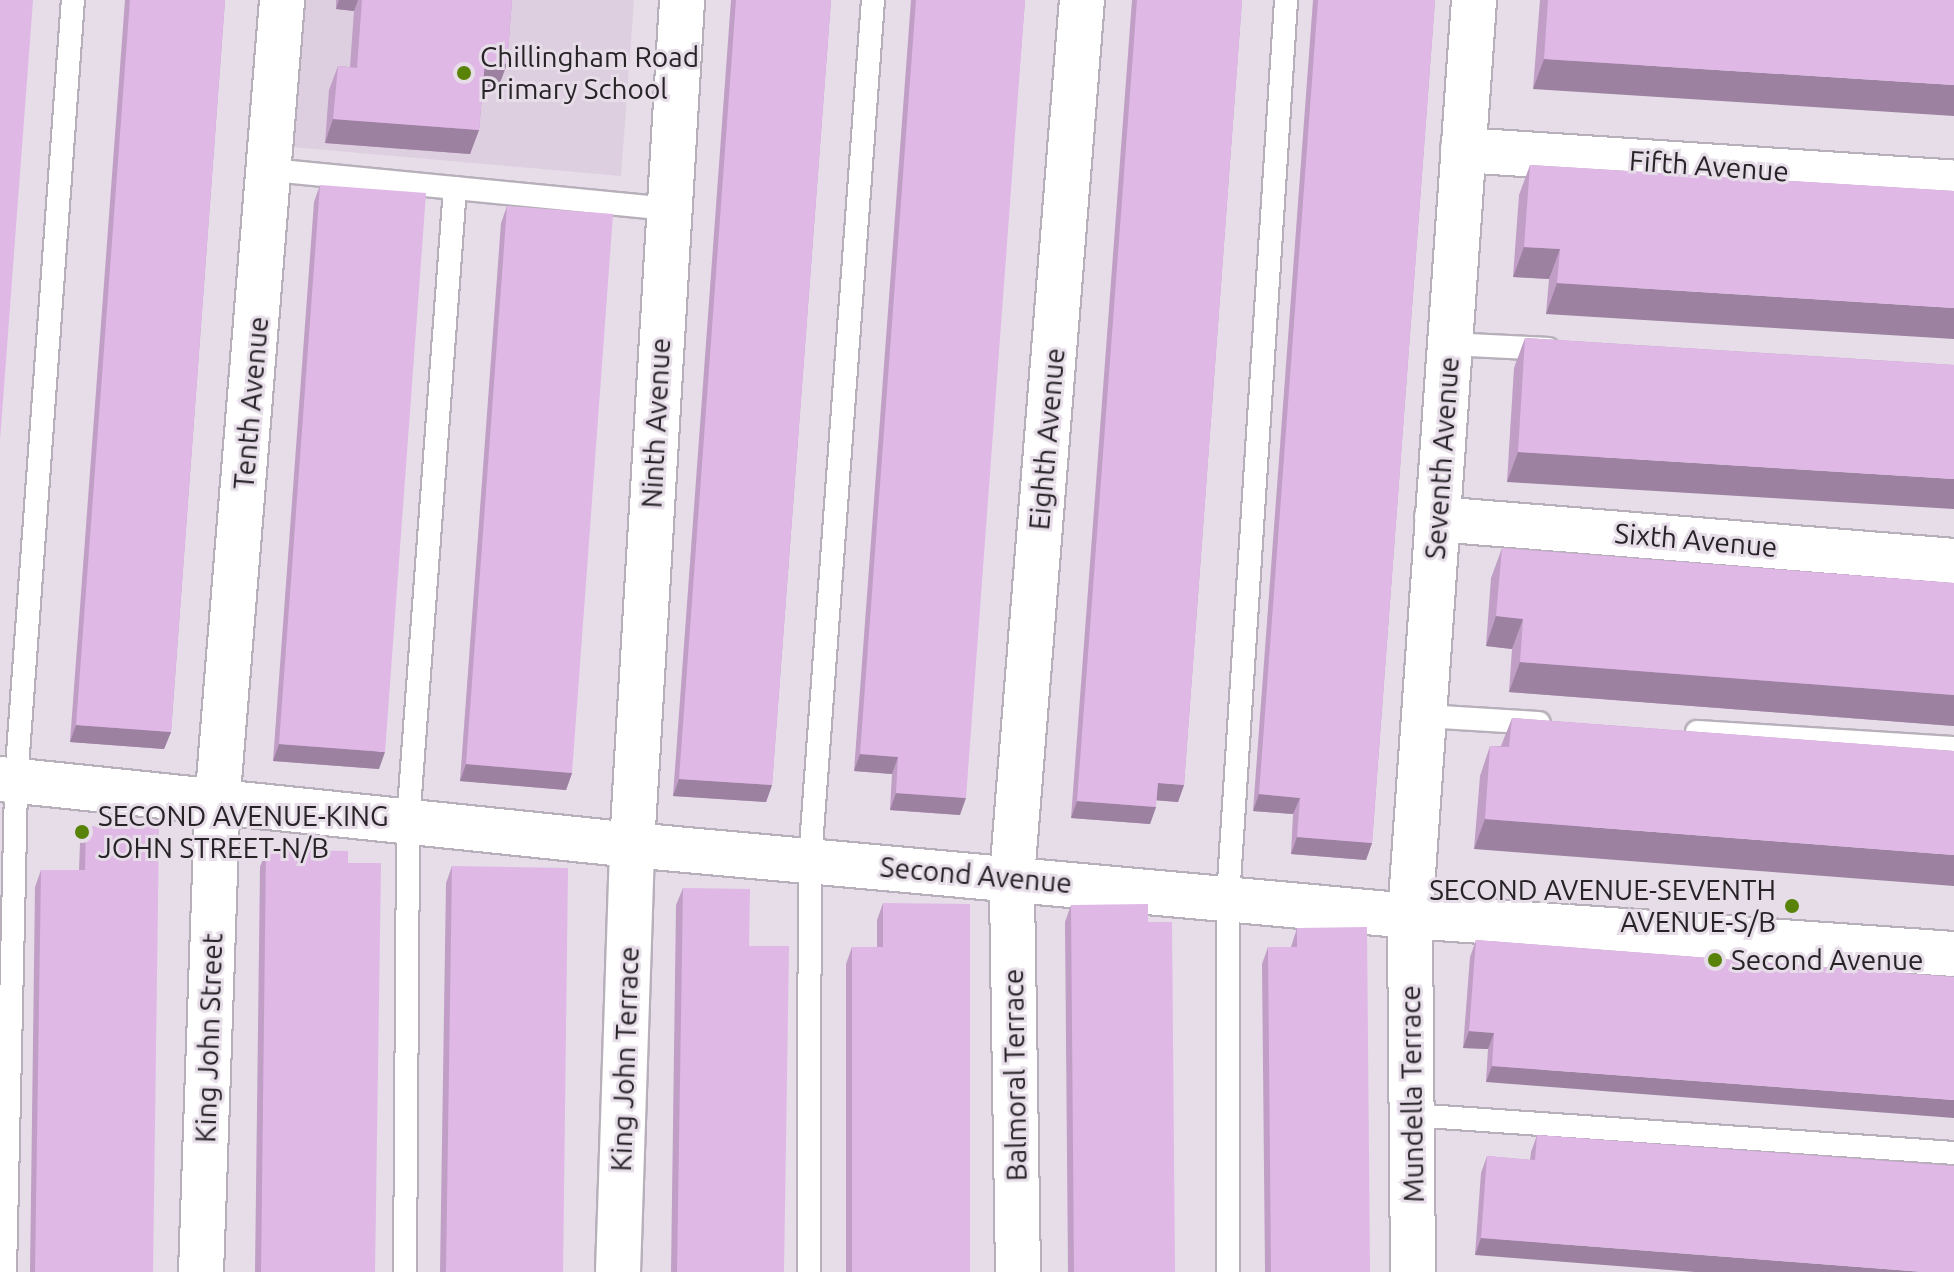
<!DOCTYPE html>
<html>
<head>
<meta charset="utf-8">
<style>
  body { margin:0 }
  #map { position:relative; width:1954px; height:1272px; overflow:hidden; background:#e6dde8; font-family:Ubuntu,sans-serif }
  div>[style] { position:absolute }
  .built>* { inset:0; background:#ddcfe0 }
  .roads { filter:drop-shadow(2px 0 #b7afb9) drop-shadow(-2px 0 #b7afb9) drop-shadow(0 2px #b7afb9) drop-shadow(0 -2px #b7afb9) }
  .lane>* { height:22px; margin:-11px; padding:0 11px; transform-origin:11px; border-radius:11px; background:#fff }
  .street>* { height:44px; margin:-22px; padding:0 22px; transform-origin:22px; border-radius:22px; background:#fff }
  .wall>* { inset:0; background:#c09ec6 }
  .shaded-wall>* { inset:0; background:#9c81a1 }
  .building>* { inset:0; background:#dfb8e6 }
  .dots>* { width:22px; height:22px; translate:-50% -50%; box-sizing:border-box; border:4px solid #e6dde8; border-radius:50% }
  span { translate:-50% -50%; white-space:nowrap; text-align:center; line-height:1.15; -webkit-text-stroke:6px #e6dde8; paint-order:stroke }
  .poi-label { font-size:28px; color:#272327 }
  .left { translate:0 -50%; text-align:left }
  .right { translate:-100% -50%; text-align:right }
  .street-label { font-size:28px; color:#272327 }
</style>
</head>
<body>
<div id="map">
  <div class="built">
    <div style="clip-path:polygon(305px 0,634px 0,621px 176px,292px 147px)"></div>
  </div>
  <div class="roads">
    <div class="lane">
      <div style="left:271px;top:170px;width:399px;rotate:5.6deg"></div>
      <div style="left:1450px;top:344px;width:98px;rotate:2.9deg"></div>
      <div style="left:1424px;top:716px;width:115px;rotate:3.5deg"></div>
      <div style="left:1697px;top:732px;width:257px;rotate:3.6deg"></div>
      <div style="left:1412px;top:1115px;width:543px;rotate:4.01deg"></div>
      <div style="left:5px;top:1272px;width:491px;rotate:-88.7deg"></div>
      <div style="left:16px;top:781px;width:783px;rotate:-85.83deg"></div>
      <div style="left:405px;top:1272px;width:450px;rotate:-89.6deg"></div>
      <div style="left:408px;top:822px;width:636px;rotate:-85.76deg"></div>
      <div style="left:809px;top:1272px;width:412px;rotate:-89.9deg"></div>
      <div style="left:810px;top:860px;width:862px;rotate:-85.81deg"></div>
      <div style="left:1228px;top:1272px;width:374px;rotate:-90deg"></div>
      <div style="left:1228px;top:898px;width:900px;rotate:-86.3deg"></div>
    </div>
    <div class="street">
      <div style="left:1463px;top:150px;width:492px;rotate:3.8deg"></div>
      <div style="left:1437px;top:519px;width:519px;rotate:4.64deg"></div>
      <div style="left:0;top:779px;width:635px;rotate:5.96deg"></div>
      <div style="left:632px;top:845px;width:781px;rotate:5.21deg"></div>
      <div style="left:1410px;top:916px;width:545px;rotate:4deg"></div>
      <div style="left:201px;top:1272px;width:467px;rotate:-88deg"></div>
      <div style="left:217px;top:805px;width:808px;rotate:-85.38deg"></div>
      <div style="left:618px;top:1272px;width:427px;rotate:-88.1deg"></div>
      <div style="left:632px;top:845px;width:846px;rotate:-86.61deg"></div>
      <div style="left:1018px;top:1272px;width:395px;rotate:-90.9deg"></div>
      <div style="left:1012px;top:877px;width:880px;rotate:-85.44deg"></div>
      <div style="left:1413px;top:1272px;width:356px;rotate:-90.5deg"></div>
      <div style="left:1410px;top:916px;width:918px;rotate:-86deg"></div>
    </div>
  </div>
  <div class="wall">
    <div style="clip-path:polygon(125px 0,225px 0,171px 732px,164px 749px,70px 742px)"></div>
    <div style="clip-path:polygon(336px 0,512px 0,507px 64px,498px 88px,483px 86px,479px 130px,470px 154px,325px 143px,329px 90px,338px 66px,350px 67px,354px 11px,336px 9px)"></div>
    <div style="clip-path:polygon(731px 0,831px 0,772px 785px,766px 802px,673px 796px)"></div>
    <div style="clip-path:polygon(911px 0,1025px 0,960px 815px,890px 810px,892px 774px,854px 771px)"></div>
    <div style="clip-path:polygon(1132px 0,1242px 0,1184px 785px,1178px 802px,1156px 800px,1156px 807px,1150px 824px,1071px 818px)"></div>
    <div style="clip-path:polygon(1313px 0,1435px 0,1372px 843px,1366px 860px,1291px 854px,1293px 814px,1253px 811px)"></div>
    <div style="clip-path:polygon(1540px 0,1954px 0,1533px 89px)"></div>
    <div style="clip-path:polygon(1530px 165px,1954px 191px,1546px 314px,1549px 279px,1513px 277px,1519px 195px)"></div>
    <div style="clip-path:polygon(320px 185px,379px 769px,273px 761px,314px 202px)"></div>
    <div style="clip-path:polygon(507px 206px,572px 773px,566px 790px,460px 781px,501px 223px)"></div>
    <div style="clip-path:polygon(1525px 338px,1954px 365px,1507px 482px,1514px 368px)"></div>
    <div style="clip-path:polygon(1502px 548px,1954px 583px,1954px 726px,1509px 692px,1512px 649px,1486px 646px,1491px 578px)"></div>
    <div style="clip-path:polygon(1512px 718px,1954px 751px,1474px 849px,1480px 776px,1490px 746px,1501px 746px)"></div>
    <div style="clip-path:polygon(86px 826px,153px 1272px,30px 1272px,35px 887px,41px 870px,79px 870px,80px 843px)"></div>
    <div style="clip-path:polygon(266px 850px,375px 1272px,255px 1272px,260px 867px)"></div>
    <div style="clip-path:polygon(452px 866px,563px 1272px,440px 1272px,446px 883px)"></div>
    <div style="clip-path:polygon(683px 888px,749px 946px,784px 1272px,671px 1272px,676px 905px)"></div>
    <div style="clip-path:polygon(883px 903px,970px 1272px,846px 1272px,846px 964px,852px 947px,877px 947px,877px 920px)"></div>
    <div style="clip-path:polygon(1071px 905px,1148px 922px,1175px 1272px,1068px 1272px,1065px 922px)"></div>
    <div style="clip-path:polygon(1297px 928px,1370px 1272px,1265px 1272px,1262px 964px,1268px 947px,1291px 947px)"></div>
    <div style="clip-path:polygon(1476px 940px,1954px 977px,1486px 1082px,1488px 1049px,1463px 1048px,1470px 957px)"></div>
    <div style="clip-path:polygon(1537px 1135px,1954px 1166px,1475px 1255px,1481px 1173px,1487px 1156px,1530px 1160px,1531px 1152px)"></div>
  </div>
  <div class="shaded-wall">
    <div style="clip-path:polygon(339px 0,358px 0,354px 11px,336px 9px)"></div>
    <div style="clip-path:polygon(1544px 59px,1954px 85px,1954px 116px,1533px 89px)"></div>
    <div style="clip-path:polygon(485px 62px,507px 64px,498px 88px,476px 86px)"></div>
    <div style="clip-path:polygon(333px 119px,479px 130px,470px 154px,325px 143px)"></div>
    <div style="clip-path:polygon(1524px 247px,1560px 249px,1549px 279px,1513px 277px)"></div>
    <div style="clip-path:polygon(1557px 283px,1954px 308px,1954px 339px,1546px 314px)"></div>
    <div style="clip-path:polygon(1518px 452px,1954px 479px,1954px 509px,1507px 482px)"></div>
    <div style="clip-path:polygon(1496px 616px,1523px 619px,1512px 649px,1486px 646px)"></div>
    <div style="clip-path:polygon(1520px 662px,1954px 695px,1954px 726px,1509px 692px)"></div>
    <div style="clip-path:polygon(76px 725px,171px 732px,164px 749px,70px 742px)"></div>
    <div style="clip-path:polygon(279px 744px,385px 752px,379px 769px,273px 761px)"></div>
    <div style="clip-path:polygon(860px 754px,898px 757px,892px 774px,854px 771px)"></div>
    <div style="clip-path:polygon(466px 764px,572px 773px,566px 790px,460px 781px)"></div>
    <div style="clip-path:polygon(679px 779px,772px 785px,766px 802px,673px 796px)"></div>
    <div style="clip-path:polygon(1158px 783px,1184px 785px,1178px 802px,1152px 800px)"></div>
    <div style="clip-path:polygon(896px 793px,966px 798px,960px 815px,890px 810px)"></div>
    <div style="clip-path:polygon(1259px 794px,1300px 798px,1293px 814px,1253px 811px)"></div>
    <div style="clip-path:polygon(1077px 801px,1156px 807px,1150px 824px,1071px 818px)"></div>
    <div style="clip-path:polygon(1485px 819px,1954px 855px,1954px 886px,1474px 849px)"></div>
    <div style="clip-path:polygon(1297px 837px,1372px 843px,1366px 860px,1291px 854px)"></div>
    <div style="clip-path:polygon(1469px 1031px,1494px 1033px,1488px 1049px,1463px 1048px)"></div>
    <div style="clip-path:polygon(1492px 1066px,1954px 1100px,1954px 1118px,1486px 1082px)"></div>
    <div style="clip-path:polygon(1481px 1238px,1924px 1272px,1695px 1272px,1475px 1255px)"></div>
  </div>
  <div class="building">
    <div style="clip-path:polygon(0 0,33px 0,0 440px)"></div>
    <div style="clip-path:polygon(130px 0,225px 0,171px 732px,76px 725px)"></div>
    <div style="clip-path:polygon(362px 0,512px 0,507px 64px,485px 62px,479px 130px,333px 119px,338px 66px,357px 68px)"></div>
    <div style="clip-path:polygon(736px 0,831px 0,772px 785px,679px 779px)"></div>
    <div style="clip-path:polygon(916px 0,1025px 0,966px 798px,896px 793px,898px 757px,860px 754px)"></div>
    <div style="clip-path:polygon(1137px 0,1242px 0,1184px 785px,1158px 783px,1156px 807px,1077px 801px)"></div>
    <div style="clip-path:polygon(1318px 0,1435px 0,1372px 843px,1297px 837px,1300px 798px,1259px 794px)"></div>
    <div style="clip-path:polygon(1548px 0,1954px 0,1954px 85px,1544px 59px)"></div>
    <div style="clip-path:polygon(1530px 165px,1954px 191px,1954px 308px,1557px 283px,1560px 249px,1524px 247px)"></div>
    <div style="clip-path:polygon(320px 185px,426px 193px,385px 752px,279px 744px)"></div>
    <div style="clip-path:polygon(507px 206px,613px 214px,572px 773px,466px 764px)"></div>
    <div style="clip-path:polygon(1525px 338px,1954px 365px,1954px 479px,1518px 452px)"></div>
    <div style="clip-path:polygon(1502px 548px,1954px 583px,1954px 695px,1520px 662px,1523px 619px,1496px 616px)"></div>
    <div style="clip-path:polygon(1512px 718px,1954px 751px,1954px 855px,1485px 819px,1490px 746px,1509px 747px)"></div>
    <div style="clip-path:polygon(86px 826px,159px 827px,153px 1272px,35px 1272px,41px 870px,85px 870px)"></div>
    <div style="clip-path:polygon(266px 850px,348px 851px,348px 863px,381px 863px,375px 1272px,261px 1272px)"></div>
    <div style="clip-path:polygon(452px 866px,568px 868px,563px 1272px,446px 1272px)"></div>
    <div style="clip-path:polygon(683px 888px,750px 889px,749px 946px,789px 946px,784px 1272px,677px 1272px)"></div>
    <div style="clip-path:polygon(883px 903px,970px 904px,970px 1272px,852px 1272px,852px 947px,883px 947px)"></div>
    <div style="clip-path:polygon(1148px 904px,1148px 922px,1172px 922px,1175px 1272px,1074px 1272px,1071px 905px)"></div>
    <div style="clip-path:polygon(1367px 927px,1370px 1272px,1271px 1272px,1268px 947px,1297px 947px,1297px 928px)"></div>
    <div style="clip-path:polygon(1476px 940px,1954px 977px,1954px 1100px,1492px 1066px,1494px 1033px,1469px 1031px)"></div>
    <div style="clip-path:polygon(1537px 1135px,1954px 1166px,1954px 1272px,1924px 1272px,1481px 1238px,1487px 1156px,1535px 1160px)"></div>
  </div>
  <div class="dots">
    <div style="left:464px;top:73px;background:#598208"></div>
    <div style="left:82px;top:832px;background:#598208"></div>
    <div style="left:1792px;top:906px;background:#598208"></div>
    <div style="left:1715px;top:960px;background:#598208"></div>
  </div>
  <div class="poi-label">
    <span class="left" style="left:480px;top:73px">Chillingham Road<br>Primary School</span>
    <span class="left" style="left:98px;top:832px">SECOND AVENUE-KING<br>JOHN STREET-N/B</span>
    <span class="right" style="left:1776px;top:906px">SECOND AVENUE-SEVENTH<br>AVENUE-S/B</span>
    <span class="left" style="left:1731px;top:960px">Second Avenue</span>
  </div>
  <div class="street-label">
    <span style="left:1709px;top:166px;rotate:4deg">Fifth Avenue</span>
    <span style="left:251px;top:403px;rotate:-85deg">Tenth Avenue</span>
    <span style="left:656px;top:423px;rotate:-87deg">Ninth Avenue</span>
    <span style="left:1047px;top:439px;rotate:-85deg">Eighth Avenue</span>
    <span style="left:1442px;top:458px;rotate:-86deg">Seventh Avenue</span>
    <span style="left:1696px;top:540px;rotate:5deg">Sixth Avenue</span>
    <span style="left:976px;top:875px;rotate:5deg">Second Avenue</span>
    <span style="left:209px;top:1038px;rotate:-88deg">King John Street</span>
    <span style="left:625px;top:1059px;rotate:-88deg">King John Terrace</span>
    <span style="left:1015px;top:1075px;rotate:-91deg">Balmoral Terrace</span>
    <span style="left:1412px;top:1094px;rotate:-91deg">Mundella Terrace</span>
  </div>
</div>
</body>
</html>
